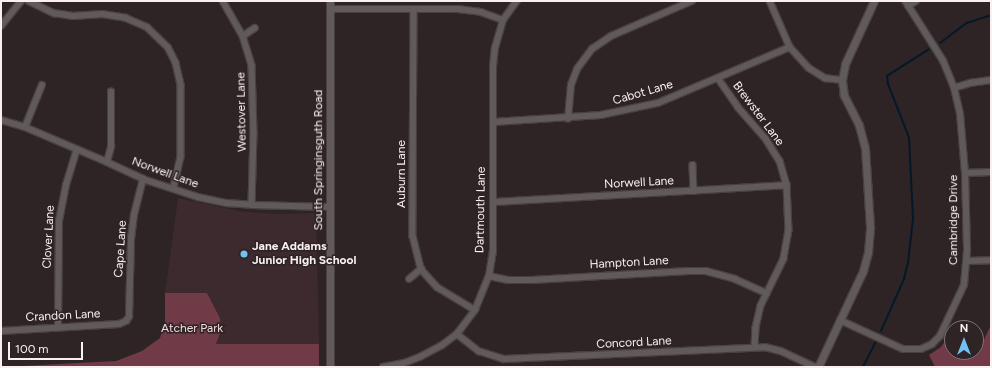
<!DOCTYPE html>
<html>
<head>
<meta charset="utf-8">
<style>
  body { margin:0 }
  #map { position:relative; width:992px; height:368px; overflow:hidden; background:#2e2325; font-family:Figtree,sans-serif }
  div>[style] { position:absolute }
  .built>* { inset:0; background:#3c2a2e }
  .green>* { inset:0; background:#703b47 }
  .stream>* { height:1.5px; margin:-0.75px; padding:0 0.75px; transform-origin:0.75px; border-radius:0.75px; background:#041927 }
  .roads { filter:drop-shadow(1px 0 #4a4042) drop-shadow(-1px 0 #4a4042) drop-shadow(0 1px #4a4042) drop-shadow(0 -1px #4a4042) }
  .minor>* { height:5.5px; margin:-2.75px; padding:0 2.75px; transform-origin:2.75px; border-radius:2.75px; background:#605a5b }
  .tertiary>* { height:7px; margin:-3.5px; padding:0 3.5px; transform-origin:3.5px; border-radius:3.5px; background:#605a5b }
  .dots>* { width:11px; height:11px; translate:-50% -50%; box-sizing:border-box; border:2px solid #2e2325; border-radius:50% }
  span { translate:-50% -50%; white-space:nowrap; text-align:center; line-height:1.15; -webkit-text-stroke:3px #2e2325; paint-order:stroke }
  .street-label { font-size:12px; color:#f8f0f1 }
  .poi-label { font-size:12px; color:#f8f0f1; font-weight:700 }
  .left { translate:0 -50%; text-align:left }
  .park-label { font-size:12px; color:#f5dee2 }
  .frame { position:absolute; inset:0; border:2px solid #f8f0f1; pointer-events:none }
  .north { position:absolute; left:944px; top:320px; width:40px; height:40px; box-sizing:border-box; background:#2e2325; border:1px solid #7f7577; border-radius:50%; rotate:0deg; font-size:11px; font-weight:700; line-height:16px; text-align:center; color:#f8f0f1 }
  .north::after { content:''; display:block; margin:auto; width:14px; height:18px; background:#72c1f5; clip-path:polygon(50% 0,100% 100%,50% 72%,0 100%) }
  .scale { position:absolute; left:8px; top:342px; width:75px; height:18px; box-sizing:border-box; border:2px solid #f8f0f1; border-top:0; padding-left:5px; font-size:12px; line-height:14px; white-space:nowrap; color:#f8f0f1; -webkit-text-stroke:3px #2e2325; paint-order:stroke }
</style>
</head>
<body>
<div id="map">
  <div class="built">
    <div style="clip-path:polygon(178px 198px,244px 212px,277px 214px,316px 213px,319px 344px,216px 344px,221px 331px,220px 318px,207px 293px,165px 293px)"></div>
  </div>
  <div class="green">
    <div style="clip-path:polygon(165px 293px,207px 293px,220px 318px,221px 331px,216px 344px,319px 344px,319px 367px,2px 367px,116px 361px,142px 351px,160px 338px,165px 321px)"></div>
    <div style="clip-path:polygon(991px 325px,991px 367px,935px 367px,929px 355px,941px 347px,948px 337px,952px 339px,952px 352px,976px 352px,976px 347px,980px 348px)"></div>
  </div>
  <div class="stream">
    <div style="left:940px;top:43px;width:34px;rotate:-37deg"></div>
    <div style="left:967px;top:23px;width:25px;rotate:-18deg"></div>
    <div style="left:881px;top:331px;width:57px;rotate:-66.1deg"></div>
    <div style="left:904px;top:279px;width:16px;rotate:-76deg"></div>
    <div style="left:908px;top:263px;width:44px;rotate:-83.5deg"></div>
    <div style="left:913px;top:219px;width:81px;rotate:-92.8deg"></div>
    <div style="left:909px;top:138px;width:58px;rotate:-111.3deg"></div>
    <div style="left:888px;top:84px;width:8px;rotate:-97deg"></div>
    <div style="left:887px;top:76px;width:49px;rotate:-32.4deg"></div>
    <div style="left:863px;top:367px;width:27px;rotate:-63deg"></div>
  </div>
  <div class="roads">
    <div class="minor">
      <div style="left:29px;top:1px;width:28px;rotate:26deg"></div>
      <div style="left:54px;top:13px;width:19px;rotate:9deg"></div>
      <div style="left:73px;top:16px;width:29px;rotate:-4deg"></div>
      <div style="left:102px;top:14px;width:24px;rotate:9deg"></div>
      <div style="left:126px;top:18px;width:23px;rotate:23deg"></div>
      <div style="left:147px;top:27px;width:29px;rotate:44deg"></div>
      <div style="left:168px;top:47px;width:18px;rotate:63deg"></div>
      <div style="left:176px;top:63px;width:23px;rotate:77deg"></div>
      <div style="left:181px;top:85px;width:72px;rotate:90deg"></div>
      <div style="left:181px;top:157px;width:32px;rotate:103deg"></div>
      <div style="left:223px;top:1px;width:40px;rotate:60.3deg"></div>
      <div style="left:243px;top:36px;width:31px;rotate:73deg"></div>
      <div style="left:252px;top:66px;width:67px;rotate:88.3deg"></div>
      <div style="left:254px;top:133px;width:72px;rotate:91.6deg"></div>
      <div style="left:770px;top:1px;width:50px;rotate:66.5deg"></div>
      <div style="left:790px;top:47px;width:28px;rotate:48deg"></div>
      <div style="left:809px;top:68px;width:19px;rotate:32deg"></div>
      <div style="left:825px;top:78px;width:17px;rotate:7deg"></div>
      <div style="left:908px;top:6px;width:9px;rotate:-32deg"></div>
      <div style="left:330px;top:9px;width:128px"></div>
      <div style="left:458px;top:9px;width:23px;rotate:7deg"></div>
      <div style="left:481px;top:12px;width:23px;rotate:20deg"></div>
      <div style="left:414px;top:9px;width:227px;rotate:90.3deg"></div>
      <div style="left:413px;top:236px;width:34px;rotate:76deg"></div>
      <div style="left:421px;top:269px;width:24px;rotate:48deg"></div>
      <div style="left:437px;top:287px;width:44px;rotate:31.2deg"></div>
      <div style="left:1px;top:26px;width:32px;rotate:-51deg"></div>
      <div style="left:243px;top:36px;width:14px;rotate:-34deg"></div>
      <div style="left:718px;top:78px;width:35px;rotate:55deg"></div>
      <div style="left:738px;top:107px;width:43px;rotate:48.8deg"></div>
      <div style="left:766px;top:139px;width:26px;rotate:58deg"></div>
      <div style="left:780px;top:161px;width:25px;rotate:74deg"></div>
      <div style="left:787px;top:185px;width:45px;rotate:87.5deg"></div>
      <div style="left:789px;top:230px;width:29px;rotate:100deg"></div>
      <div style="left:784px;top:259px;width:52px;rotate:116.1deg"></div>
      <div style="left:761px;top:306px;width:23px;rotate:103deg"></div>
      <div style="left:756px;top:328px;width:19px;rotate:93deg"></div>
      <div style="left:954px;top:88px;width:17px;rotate:-17deg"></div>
      <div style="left:970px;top:83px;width:21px;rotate:-8deg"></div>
      <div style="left:568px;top:119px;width:34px;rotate:-85deg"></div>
      <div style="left:571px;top:85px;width:17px;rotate:-69deg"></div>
      <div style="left:577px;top:69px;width:25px;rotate:-53deg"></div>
      <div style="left:592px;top:49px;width:23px;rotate:-34deg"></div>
      <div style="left:611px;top:36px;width:88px;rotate:-23.4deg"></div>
      <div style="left:1px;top:120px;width:25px;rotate:16deg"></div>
      <div style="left:25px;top:127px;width:89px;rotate:23.1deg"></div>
      <div style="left:107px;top:162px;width:40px;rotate:25deg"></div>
      <div style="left:143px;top:179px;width:58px;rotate:18.1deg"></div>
      <div style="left:198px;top:197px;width:29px;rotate:12deg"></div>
      <div style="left:226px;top:203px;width:26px;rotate:4deg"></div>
      <div style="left:252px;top:205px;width:78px;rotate:1.5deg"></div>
      <div style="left:493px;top:122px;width:108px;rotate:-3.7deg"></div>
      <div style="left:601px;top:115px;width:58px;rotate:-11.9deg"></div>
      <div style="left:658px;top:103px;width:143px;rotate:-23deg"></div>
      <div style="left:25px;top:127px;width:45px;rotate:-68deg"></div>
      <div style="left:107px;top:162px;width:16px;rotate:-75deg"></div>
      <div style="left:111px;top:147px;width:55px;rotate:-90deg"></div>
      <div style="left:693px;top:165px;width:26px;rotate:88deg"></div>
      <div style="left:965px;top:173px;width:26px;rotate:-2deg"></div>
      <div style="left:493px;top:202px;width:294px;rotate:-3.3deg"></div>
      <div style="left:967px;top:261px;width:24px;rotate:-2deg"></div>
      <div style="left:489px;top:276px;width:19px;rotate:12deg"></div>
      <div style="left:508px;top:280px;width:24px"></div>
      <div style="left:532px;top:280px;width:156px;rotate:-3.3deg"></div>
      <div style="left:688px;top:271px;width:18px"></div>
      <div style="left:706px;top:271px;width:30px;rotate:15deg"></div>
      <div style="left:735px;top:279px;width:35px;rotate:24deg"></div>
      <div style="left:409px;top:279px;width:16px;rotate:-40deg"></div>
      <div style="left:840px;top:320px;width:69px;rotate:24.7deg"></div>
      <div style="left:903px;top:349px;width:18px"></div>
      <div style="left:921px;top:349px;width:12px;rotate:-24deg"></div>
      <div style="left:932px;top:344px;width:11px;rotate:-45deg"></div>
      <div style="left:940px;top:336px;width:56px;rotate:-64.8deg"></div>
      <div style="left:964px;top:285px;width:36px;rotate:-85deg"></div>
      <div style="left:967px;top:249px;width:76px;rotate:-91.5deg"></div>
      <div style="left:965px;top:173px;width:59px;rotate:-94.8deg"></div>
      <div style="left:960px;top:114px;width:27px;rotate:-103deg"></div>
      <div style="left:954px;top:88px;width:29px;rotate:-112deg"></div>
      <div style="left:943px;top:61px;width:71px;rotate:-122.3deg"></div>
      <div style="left:58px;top:328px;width:107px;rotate:-89.5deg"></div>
      <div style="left:59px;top:221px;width:37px;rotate:-79deg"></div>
      <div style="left:66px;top:185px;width:37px;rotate:-73deg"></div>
      <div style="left:1px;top:331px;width:118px;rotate:-3.4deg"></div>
      <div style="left:119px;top:324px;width:8px;rotate:-23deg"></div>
      <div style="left:126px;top:321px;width:5px;rotate:-53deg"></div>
      <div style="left:129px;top:317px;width:78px;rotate:-88.5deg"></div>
      <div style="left:131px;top:239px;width:24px;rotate:-83deg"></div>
      <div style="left:134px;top:215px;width:37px;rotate:-76deg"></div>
      <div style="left:457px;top:334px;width:28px;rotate:38deg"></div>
      <div style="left:479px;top:351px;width:26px;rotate:18deg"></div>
      <div style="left:504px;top:359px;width:261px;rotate:-2.6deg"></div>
      <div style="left:765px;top:347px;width:16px;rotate:14deg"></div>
      <div style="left:781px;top:351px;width:38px;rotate:25deg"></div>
      <div style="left:383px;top:367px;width:21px;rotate:-11deg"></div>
      <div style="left:404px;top:363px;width:17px;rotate:-21deg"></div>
      <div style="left:420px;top:357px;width:24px;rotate:-28deg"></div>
      <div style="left:441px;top:346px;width:20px;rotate:-37deg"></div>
      <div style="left:457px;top:334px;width:30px;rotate:-53deg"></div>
      <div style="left:475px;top:310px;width:37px;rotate:-68deg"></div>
      <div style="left:489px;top:276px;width:24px;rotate:-81deg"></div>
      <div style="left:493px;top:252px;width:186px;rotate:-90deg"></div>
      <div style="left:493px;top:66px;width:18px;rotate:-84deg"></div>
      <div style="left:495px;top:48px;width:29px;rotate:-74deg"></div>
      <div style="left:503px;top:20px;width:24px;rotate:-54deg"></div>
    </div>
    <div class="tertiary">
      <div style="left:330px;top:367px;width:366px;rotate:-90deg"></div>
      <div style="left:818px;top:367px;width:106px;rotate:-64.9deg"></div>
      <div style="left:863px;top:271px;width:20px;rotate:-75deg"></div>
      <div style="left:868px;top:252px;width:25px;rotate:-85deg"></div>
      <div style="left:870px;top:227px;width:79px;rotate:-93.6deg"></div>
      <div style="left:865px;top:148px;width:24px;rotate:-105deg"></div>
      <div style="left:859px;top:125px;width:34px;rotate:-117deg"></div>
      <div style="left:844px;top:95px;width:15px;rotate:-98deg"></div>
      <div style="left:842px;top:80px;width:16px;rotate:-79deg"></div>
      <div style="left:845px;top:64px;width:69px;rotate:-65.3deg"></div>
    </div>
  </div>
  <div class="dots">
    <div style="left:244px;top:254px;background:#72c1f5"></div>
  </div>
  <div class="street-label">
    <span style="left:643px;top:93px;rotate:-16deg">Cabot Lane</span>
    <span style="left:242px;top:112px;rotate:-91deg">Westover Lane</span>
    <span style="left:758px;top:114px;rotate:53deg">Brewster Lane</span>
    <span style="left:319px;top:160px;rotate:-90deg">South Springinsguth Road</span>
    <span style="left:165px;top:173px;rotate:20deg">Norwell Lane</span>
    <span style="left:402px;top:174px;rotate:-90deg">Auburn Lane</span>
    <span style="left:639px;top:183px;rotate:-3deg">Norwell Lane</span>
    <span style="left:481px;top:210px;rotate:-89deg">Dartmouth Lane</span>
    <span style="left:954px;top:220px;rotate:-90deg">Cambridge Drive</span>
    <span style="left:49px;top:237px;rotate:-87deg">Clover Lane</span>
    <span style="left:121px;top:249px;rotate:-86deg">Cape Lane</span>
    <span style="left:629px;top:263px;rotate:-3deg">Hampton Lane</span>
    <span style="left:63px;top:316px;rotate:-3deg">Crandon Lane</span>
    <span style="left:634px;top:343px;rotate:-3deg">Concord Lane</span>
  </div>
  <div class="poi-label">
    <span class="left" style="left:252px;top:254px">Jane Addams<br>Junior High School</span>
  </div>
  <div class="park-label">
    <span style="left:192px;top:329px">Atcher Park</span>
  </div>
  <div class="frame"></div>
  <div class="north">N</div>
  <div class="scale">100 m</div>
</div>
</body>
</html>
